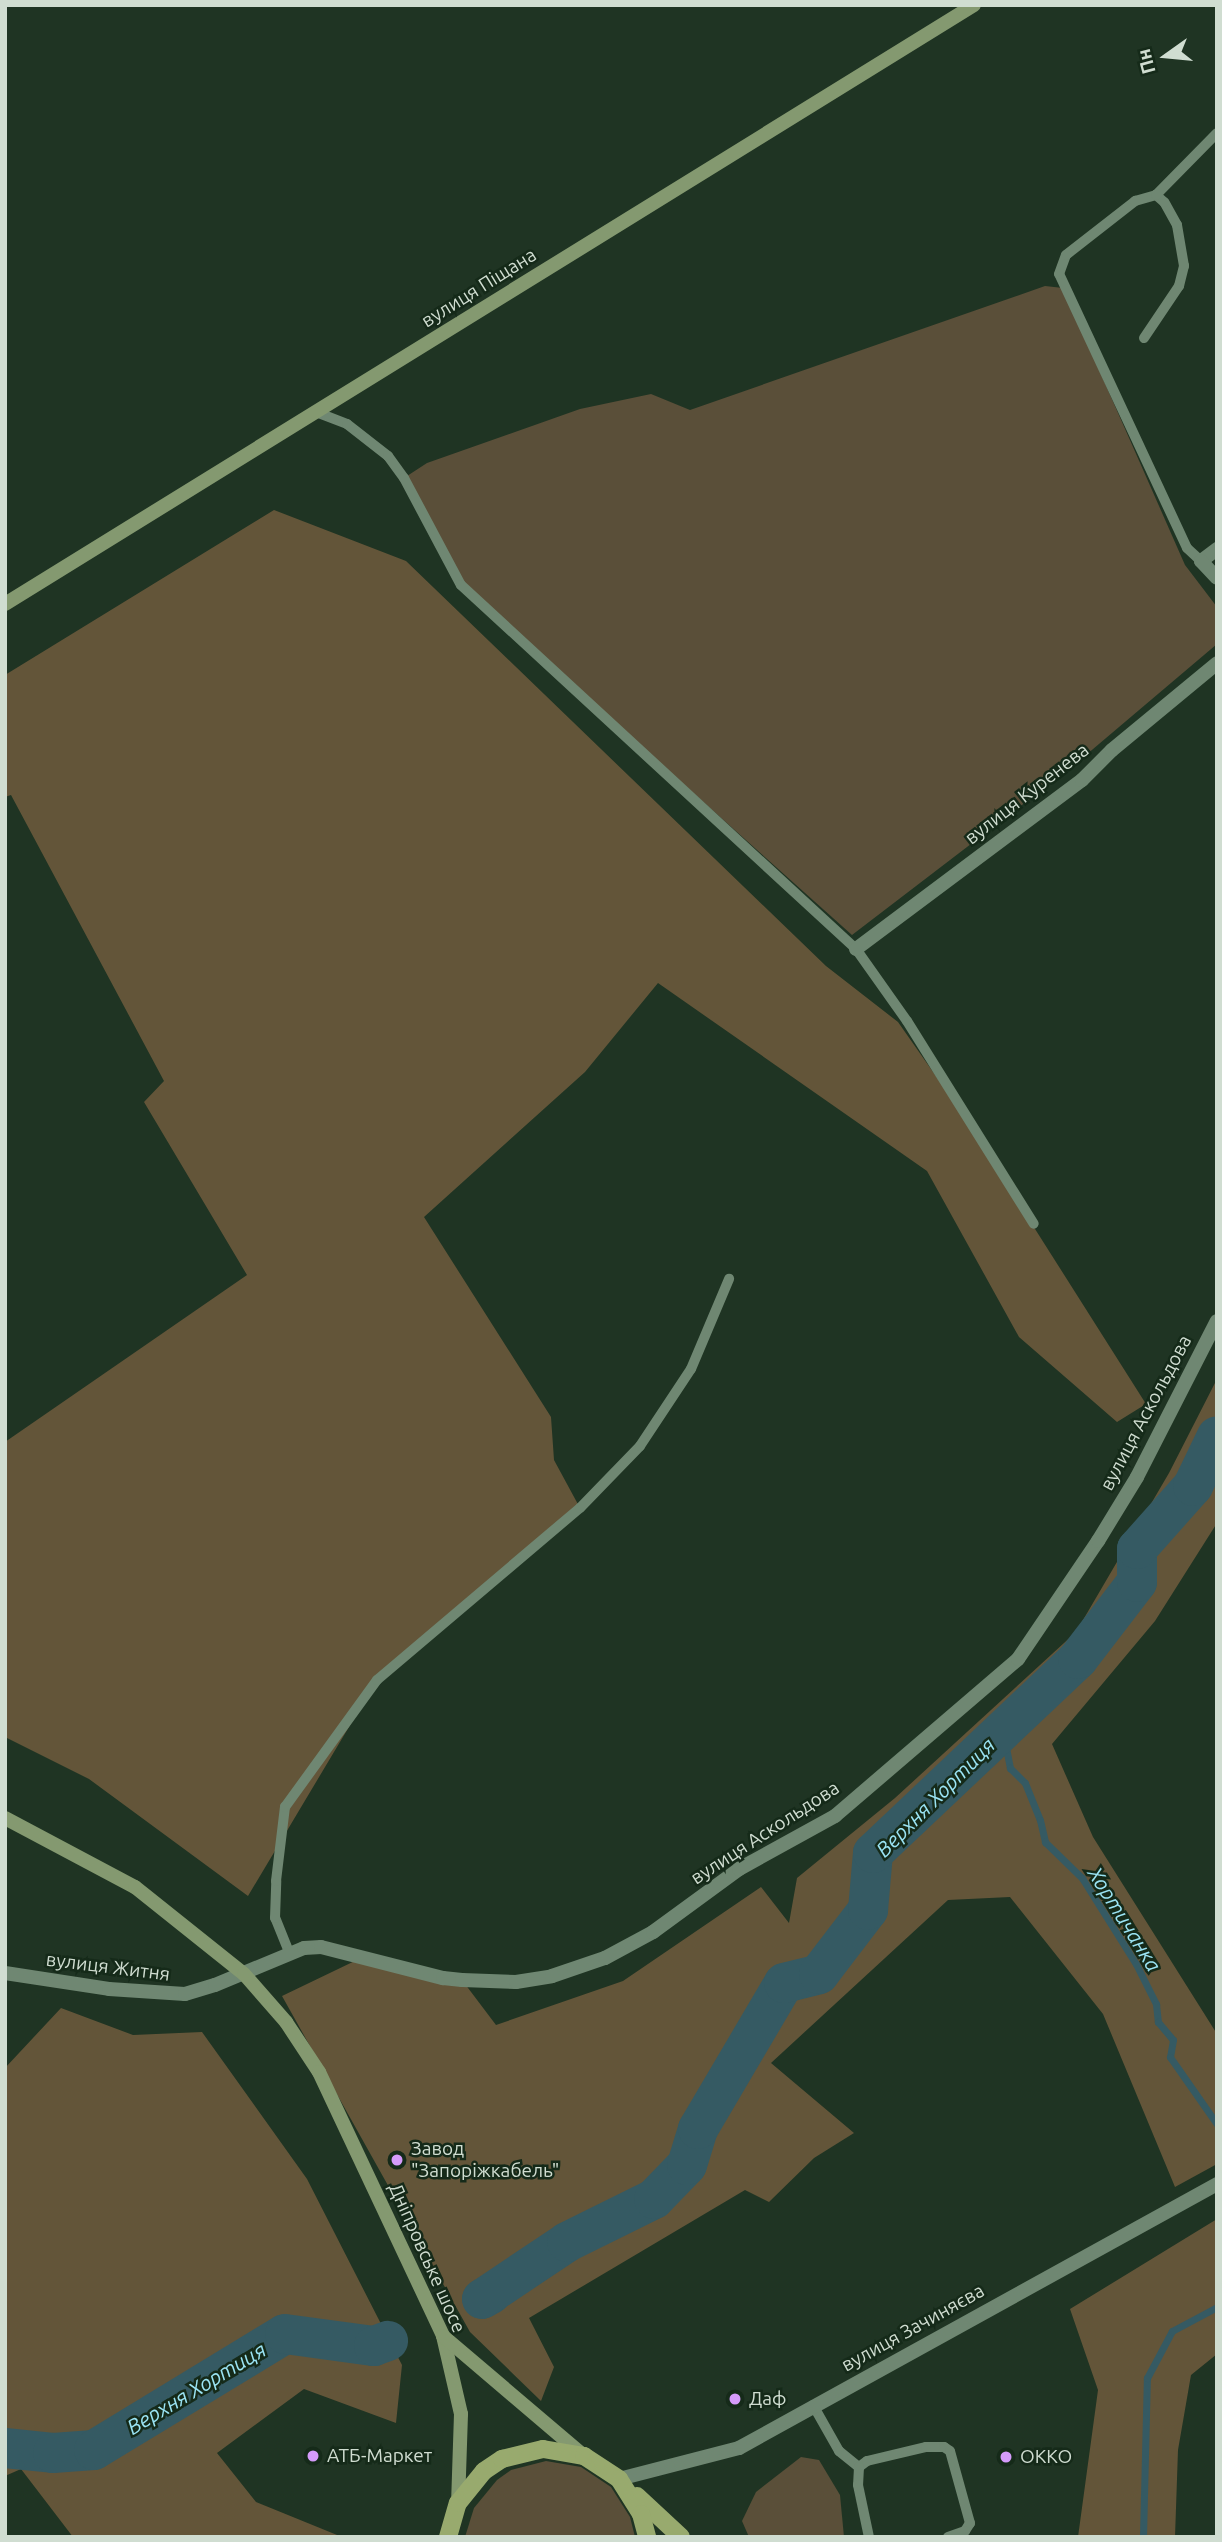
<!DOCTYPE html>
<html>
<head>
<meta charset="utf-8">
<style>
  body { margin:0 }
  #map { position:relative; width:1222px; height:2542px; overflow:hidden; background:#1f3423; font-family:Ubuntu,sans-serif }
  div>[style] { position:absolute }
  .green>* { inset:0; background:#5a4f39 }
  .forest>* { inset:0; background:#635539 }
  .stream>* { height:7px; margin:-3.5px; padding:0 3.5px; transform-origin:3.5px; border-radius:3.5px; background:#355a63 }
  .river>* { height:40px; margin:-20px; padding:0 20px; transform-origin:20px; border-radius:20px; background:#355a63 }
  .lane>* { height:10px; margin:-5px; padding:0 5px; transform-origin:5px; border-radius:5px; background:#6f8772 }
  .street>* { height:14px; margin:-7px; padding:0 7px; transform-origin:7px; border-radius:7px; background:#6f8772 }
  .secondary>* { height:14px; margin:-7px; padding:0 7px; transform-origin:7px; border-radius:7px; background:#849970 }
  .primary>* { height:18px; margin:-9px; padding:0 9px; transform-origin:9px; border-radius:9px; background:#98aa6e }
  .dots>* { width:19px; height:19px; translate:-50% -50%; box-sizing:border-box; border:4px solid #152a19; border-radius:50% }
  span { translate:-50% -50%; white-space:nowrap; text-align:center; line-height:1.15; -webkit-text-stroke:5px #152a19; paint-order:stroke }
  .street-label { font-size:19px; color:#d0ddd1 }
  .poi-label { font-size:19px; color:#d0ddd1 }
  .left { translate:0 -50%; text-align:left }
  .water-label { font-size:21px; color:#9be4f4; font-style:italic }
  .frame { position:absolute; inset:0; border:7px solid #d0ddd1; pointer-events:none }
  .north { position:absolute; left:1131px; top:21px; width:70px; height:70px; -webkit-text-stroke:5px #152a19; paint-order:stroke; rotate:255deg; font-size:19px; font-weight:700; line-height:28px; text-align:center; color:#d0ddd1 }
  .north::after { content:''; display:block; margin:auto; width:24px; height:32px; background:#d0ddd1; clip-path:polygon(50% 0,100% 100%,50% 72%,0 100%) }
</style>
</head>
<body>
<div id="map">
  <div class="green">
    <div style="clip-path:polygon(1045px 286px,1063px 288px,1185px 565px,1217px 607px,1217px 644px,1073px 766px,852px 935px,461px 585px,404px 478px,427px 463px,580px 409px,651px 394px,690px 410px)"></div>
    <div style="clip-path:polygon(801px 2457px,819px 2460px,840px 2495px,844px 2537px,749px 2537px,742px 2521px,756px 2492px)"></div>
    <div style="clip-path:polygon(546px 2461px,581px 2467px,611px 2487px,630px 2517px,635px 2537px,465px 2537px,474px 2508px,497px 2480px,511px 2470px)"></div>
  </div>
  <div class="forest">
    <div style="clip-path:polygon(274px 510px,406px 561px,826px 966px,898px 1022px,959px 1109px,1146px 1404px,1117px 1422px,1019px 1337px,927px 1171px,658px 983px,585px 1072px,424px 1217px,551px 1417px,554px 1460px,580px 1508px,377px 1680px,248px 1896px,89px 1779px,5px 1737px,5px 1442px,247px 1275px,144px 1102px,164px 1081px,11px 795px,5px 797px,5px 675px)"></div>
    <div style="clip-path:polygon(1217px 1379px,1217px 1523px,1155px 1621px,1052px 1744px,1093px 1837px,1217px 2034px,1217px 2164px,1175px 2187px,1103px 2014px,1010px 1897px,948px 1900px,771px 2063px,854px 2133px,814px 2158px,769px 2202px,745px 2190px,529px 2318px,554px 2367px,541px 2401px,470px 2332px,282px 1996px,361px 1958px,462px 1980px,496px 2025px,623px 1981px,761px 1887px,789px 1923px,797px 1878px,895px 1798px,1076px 1632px,1169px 1473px)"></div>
    <div style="clip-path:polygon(61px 2008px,133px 2035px,202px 2032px,307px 2179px,402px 2365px,396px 2423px,304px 2389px,217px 2453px,256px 2502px,342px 2537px,73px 2537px,21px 2469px,5px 2476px,5px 2068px)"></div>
    <div style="clip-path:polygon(1217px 2219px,1217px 2354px,1191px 2375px,1178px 2450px,1175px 2537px,1078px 2537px,1098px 2390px,1070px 2309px)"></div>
  </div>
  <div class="stream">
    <div style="left:1003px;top:1732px;width:37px;rotate:79deg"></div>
    <div style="left:1010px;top:1768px;width:21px;rotate:45deg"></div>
    <div style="left:1025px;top:1783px;width:40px;rotate:68deg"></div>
    <div style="left:1040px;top:1820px;width:23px;rotate:77deg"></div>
    <div style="left:1045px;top:1842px;width:52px;rotate:44.2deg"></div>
    <div style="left:1082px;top:1878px;width:102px;rotate:57.9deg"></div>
    <div style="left:1136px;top:1964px;width:45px;rotate:63.4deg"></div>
    <div style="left:1156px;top:2004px;width:18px;rotate:84deg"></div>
    <div style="left:1158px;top:2022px;width:23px;rotate:50deg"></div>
    <div style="left:1173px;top:2040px;width:17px;rotate:100deg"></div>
    <div style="left:1170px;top:2057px;width:82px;rotate:55deg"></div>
    <div style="left:1143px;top:2537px;width:159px;rotate:-88.6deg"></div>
    <div style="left:1147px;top:2378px;width:53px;rotate:-62deg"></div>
    <div style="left:1172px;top:2331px;width:51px;rotate:-28.1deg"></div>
  </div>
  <div class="river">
    <div style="left:491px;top:2294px;width:10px;rotate:151deg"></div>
    <div style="left:482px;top:2299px;width:102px;rotate:-33.8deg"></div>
    <div style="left:567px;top:2242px;width:97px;rotate:-26.3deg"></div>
    <div style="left:654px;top:2199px;width:47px;rotate:-45.9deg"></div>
    <div style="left:687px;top:2165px;width:38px;rotate:-73deg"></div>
    <div style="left:698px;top:2129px;width:169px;rotate:-59.5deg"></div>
    <div style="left:784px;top:1983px;width:36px;rotate:-14deg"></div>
    <div style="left:819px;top:1974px;width:81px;rotate:-52.6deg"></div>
    <div style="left:868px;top:1910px;width:57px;rotate:-85deg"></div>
    <div style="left:873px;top:1853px;width:282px;rotate:-43.4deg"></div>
    <div style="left:1078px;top:1659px;width:97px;rotate:-52.5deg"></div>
    <div style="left:1137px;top:1582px;width:33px;rotate:-90deg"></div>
    <div style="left:1137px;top:1549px;width:84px;rotate:-48.4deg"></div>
    <div style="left:1193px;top:1486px;width:55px;rotate:-64.4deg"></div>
    <div style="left:5px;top:2448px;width:48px;rotate:5.9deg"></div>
    <div style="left:53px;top:2453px;width:41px;rotate:-4.2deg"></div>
    <div style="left:94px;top:2450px;width:223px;rotate:-31.3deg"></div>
    <div style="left:285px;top:2334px;width:90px;rotate:7.7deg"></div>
    <div style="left:374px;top:2346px;width:15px;rotate:-20deg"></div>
  </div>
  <div class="lane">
    <div style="left:1144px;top:338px;width:63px;rotate:-56.1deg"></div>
    <div style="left:1179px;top:286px;width:21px;rotate:-76deg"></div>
    <div style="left:1184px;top:266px;width:42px;rotate:-99.7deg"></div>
    <div style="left:1177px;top:225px;width:26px;rotate:-119deg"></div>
    <div style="left:1164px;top:202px;width:11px;rotate:-139deg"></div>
    <div style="left:316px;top:412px;width:33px;rotate:21deg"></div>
    <div style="left:347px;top:424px;width:52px;rotate:38deg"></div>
    <div style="left:388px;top:456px;width:27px;rotate:54deg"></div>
    <div style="left:404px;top:478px;width:121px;rotate:62deg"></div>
    <div style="left:461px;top:585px;width:537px;rotate:42.66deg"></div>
    <div style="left:856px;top:949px;width:88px;rotate:54.7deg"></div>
    <div style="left:907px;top:1021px;width:239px;rotate:58deg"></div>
    <div style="left:1201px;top:561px;width:19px;rotate:-137deg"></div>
    <div style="left:1187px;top:548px;width:302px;rotate:-115deg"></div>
    <div style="left:1059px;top:274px;width:20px;rotate:-70deg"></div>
    <div style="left:1066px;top:255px;width:88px;rotate:-38deg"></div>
    <div style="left:1135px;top:201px;width:22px;rotate:-16deg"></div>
    <div style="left:1156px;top:195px;width:87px;rotate:-45.5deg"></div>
    <div style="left:289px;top:1952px;width:37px;rotate:-112deg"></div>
    <div style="left:275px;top:1918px;width:37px;rotate:-88deg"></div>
    <div style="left:276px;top:1881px;width:75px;rotate:-83.1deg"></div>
    <div style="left:285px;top:1807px;width:157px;rotate:-54.1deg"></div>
    <div style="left:377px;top:1680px;width:266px;rotate:-40.3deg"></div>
    <div style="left:580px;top:1508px;width:86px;rotate:-45.9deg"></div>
    <div style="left:640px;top:1446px;width:92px;rotate:-56.5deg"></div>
    <div style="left:691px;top:1369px;width:98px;rotate:-67.1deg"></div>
    <div style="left:813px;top:2405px;width:53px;rotate:60.5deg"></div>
    <div style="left:839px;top:2451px;width:26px;rotate:39deg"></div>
    <div style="left:859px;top:2467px;width:10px;rotate:-37deg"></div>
    <div style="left:867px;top:2461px;width:61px;rotate:-13.3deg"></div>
    <div style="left:926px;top:2447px;width:18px"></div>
    <div style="left:944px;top:2447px;width:7px;rotate:34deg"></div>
    <div style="left:950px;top:2451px;width:75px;rotate:74.5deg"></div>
    <div style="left:970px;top:2523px;width:9px;rotate:122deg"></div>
    <div style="left:965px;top:2531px;width:18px;rotate:161deg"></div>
    <div style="left:859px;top:2467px;width:18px;rotate:93deg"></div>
    <div style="left:858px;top:2485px;width:53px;rotate:78.1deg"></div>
  </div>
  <div class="street">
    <div style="left:1217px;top:549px;width:20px;rotate:143deg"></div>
    <div style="left:1201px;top:561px;width:23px;rotate:47deg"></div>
    <div style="left:856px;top:949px;width:282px;rotate:-36.8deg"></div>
    <div style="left:1082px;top:780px;width:42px;rotate:-45deg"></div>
    <div style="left:1112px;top:750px;width:136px;rotate:-39.6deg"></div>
    <div style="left:5px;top:1973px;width:105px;rotate:8.7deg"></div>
    <div style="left:109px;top:1989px;width:76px;rotate:3.8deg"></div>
    <div style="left:185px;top:1994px;width:31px;rotate:-17deg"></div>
    <div style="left:215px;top:1985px;width:96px;rotate:-22.6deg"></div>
    <div style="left:304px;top:1948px;width:17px;rotate:-3deg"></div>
    <div style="left:321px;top:1947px;width:126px;rotate:14.3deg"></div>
    <div style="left:443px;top:1978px;width:19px;rotate:6deg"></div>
    <div style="left:462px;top:1980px;width:54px;rotate:2.1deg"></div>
    <div style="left:516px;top:1982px;width:36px;rotate:-9deg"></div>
    <div style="left:552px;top:1976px;width:56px;rotate:-18.8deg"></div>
    <div style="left:605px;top:1958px;width:55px;rotate:-28.4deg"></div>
    <div style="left:653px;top:1932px;width:107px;rotate:-36.2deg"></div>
    <div style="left:739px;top:1869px;width:110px;rotate:-28.9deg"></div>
    <div style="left:835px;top:1816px;width:241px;rotate:-40.6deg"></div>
    <div style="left:1018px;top:1659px;width:143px;rotate:-55.9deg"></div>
    <div style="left:1098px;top:1541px;width:75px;rotate:-58.6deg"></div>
    <div style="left:1137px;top:1477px;width:175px;rotate:-62.9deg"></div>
    <div style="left:619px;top:2479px;width:124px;rotate:-14.5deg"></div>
    <div style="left:739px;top:2448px;width:546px;rotate:-28.91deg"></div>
  </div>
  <div class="secondary">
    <div style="left:5px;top:604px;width:1139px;rotate:-31.72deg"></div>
    <div style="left:5px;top:1818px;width:147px;rotate:28deg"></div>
    <div style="left:135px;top:1887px;width:139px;rotate:38.6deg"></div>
    <div style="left:244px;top:1974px;width:64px;rotate:48.8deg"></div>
    <div style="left:286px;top:2022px;width:60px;rotate:56.6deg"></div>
    <div style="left:319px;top:2072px;width:292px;rotate:64.8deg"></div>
    <div style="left:443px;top:2336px;width:80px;rotate:77deg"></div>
    <div style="left:461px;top:2414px;width:89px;rotate:91.9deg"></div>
    <div style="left:443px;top:2336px;width:185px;rotate:40.4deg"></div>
  </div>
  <div class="primary">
    <div style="left:637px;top:2496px;width:60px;rotate:43deg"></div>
    <div style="left:448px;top:2537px;width:35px;rotate:-74deg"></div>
    <div style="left:458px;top:2503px;width:41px;rotate:-50.9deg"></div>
    <div style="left:484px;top:2471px;width:22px;rotate:-34deg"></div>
    <div style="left:502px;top:2459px;width:42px;rotate:-13.7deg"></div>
    <div style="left:543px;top:2449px;width:42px;rotate:9.7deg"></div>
    <div style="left:584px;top:2456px;width:42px;rotate:33.3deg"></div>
    <div style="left:619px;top:2479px;width:41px;rotate:57.8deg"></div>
    <div style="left:641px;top:2514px;width:24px;rotate:75deg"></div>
  </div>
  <div class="dots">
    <div style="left:397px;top:2160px;background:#d59bfa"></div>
    <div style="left:735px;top:2399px;background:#d59bfa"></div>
    <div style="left:313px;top:2456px;background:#d59bfa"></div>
    <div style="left:1006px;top:2457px;background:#d59bfa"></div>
  </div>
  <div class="street-label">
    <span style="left:479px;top:288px;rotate:-32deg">вулиця Піщана</span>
    <span style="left:1027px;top:794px;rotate:-38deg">вулиця Куренева</span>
    <span style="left:1146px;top:1413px;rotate:-62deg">вулиця Аскольдова</span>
    <span style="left:765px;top:1833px;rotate:-33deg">вулиця Аскольдова</span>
    <span style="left:108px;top:1967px;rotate:7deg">вулиця Житня</span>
    <span style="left:427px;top:2258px;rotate:66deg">Дніпровське шосе</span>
    <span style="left:913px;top:2328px;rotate:-29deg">вулиця Зачиняєва</span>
  </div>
  <div class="poi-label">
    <span class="left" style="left:411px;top:2160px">Завод<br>"Запоріжкабель"</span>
    <span class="left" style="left:749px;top:2399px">Даф</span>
    <span class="left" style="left:327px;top:2456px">АТБ-Маркет</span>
    <span class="left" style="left:1020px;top:2457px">ОККО</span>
  </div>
  <div class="water-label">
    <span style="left:935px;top:1797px;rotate:-45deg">Верхня Хортиця</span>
    <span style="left:1125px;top:1919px;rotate:58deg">Хортичанка</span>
    <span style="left:196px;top:2388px;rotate:-31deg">Верхня Хортиця</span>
  </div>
  <div class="frame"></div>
  <div class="north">Пн</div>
</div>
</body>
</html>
